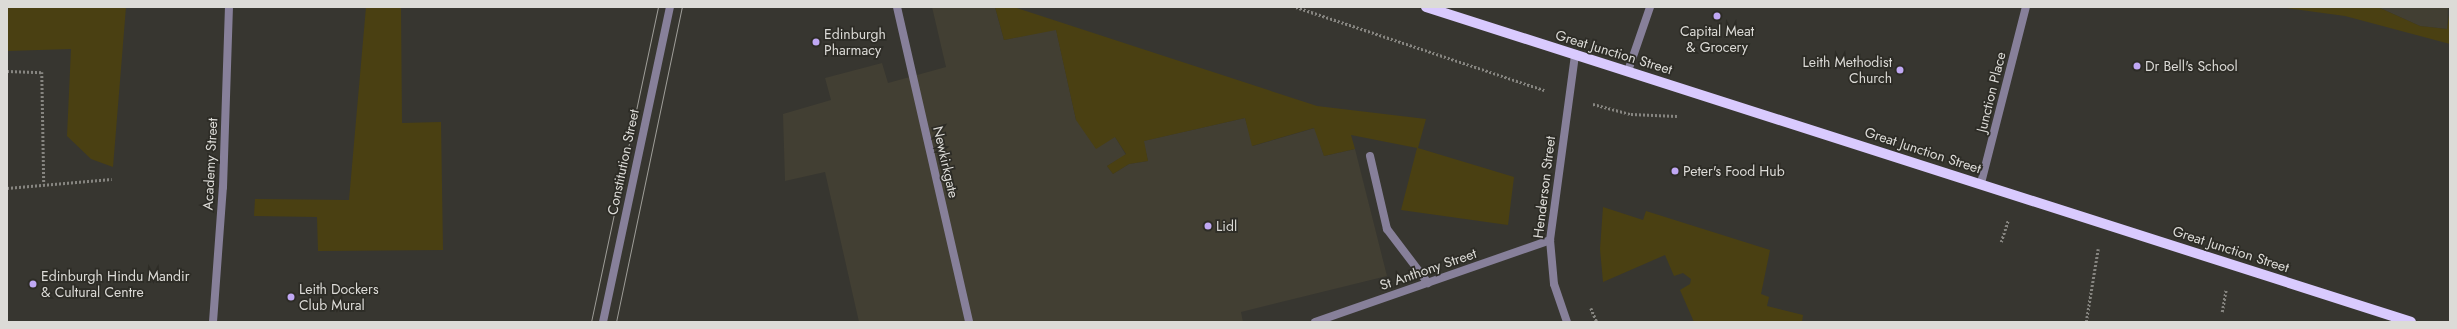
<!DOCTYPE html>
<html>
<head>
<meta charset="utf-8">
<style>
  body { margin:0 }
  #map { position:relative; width:2457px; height:329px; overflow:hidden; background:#373630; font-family:Jost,sans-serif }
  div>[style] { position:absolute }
  .built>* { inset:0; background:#423f33 }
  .green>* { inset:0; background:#4a4012 }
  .path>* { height:2.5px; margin-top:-1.25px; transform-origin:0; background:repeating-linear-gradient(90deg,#868580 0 2px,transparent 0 4px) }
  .lane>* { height:8px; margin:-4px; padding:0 4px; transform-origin:4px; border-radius:4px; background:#87809a }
  .street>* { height:8px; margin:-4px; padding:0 4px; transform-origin:4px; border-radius:4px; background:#87809a }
  .primary>* { height:10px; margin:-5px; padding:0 5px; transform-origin:5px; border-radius:5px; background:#d9cafe }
  .tram>* { height:1px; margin:-0.5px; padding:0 0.5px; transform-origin:0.5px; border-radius:0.5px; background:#9e9d98 }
  .dots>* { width:11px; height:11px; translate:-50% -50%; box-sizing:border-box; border:2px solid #2d2c26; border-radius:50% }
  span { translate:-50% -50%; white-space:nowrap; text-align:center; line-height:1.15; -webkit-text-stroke:3.5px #2d2c26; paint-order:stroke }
  .poi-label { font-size:14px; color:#dcdbd7 }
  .left { translate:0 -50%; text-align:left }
  .right { translate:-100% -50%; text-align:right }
  .street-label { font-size:14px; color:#dcdbd7 }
  .frame { position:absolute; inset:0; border:8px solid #dcdbd7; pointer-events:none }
</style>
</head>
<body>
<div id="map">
  <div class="built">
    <div style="clip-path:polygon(932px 7px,995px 7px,1004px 40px,1056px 29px,1076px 120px,1115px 137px,1126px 155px,1107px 166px,1113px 174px,1129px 164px,1148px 161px,1143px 141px,1245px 118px,1253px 146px,1315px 128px,1324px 156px,1355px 149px,1387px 276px,1241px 312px,1243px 322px,859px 322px,825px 172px,785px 181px,783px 114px,831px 100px,825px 78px,882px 63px,888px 83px,946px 67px)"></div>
    <div style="clip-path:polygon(2349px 7px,2448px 7px,2447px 29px,2420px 26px,2380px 8px)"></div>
  </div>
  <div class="green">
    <div style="clip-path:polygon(7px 7px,126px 7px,113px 167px,91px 159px,67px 136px,71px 49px,7px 51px)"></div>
    <div style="clip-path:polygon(366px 7px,401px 7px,402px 123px,441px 122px,443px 250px,318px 251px,317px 217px,254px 216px,255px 199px,349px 200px)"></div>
    <div style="clip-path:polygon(995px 7px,1014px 7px,1317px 106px,1426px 119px,1418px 148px,1514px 177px,1508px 225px,1401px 210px,1417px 148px,1351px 135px,1355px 149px,1324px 156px,1314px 128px,1252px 146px,1245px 118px,1144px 141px,1148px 161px,1129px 164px,1113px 174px,1107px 166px,1126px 154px,1115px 137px,1096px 149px,1076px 120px,1056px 30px,1004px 40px)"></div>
    <div style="clip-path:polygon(2279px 7px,2380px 8px,2420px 26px,2447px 29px,2450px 7px,2450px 44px,2345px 16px)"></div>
    <div style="clip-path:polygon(1603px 207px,1643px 220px,1646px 211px,1770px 250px,1761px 294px,1769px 297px,1767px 306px,1803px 315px,1802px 322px,1694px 322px,1680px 290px,1690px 284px,1691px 279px,1683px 273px,1674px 276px,1665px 255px,1603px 282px,1600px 249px)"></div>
  </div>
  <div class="path">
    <div style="left:1296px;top:7px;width:262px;rotate:18.5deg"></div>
    <div style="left:7px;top:71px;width:35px;rotate:2deg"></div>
    <div style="left:42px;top:72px;width:112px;rotate:89deg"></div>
    <div style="left:1593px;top:104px;width:39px;rotate:15deg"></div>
    <div style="left:1631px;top:114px;width:46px;rotate:2.5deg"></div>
    <div style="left:7px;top:188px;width:105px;rotate:-4.9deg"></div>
    <div style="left:2001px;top:242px;width:23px;rotate:-72deg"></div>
    <div style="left:1591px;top:308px;width:15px;rotate:67deg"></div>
    <div style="left:2222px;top:312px;width:22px;rotate:-80deg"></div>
    <div style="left:1245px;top:322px;width:12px"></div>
    <div style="left:2086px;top:322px;width:74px;rotate:-80.7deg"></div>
  </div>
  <div class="lane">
    <div style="left:1370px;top:156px;width:75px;rotate:76.9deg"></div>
    <div style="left:1387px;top:229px;width:68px;rotate:52.8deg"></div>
    <div style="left:603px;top:322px;width:322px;rotate:-78deg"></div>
  </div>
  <div class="street">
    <div style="left:897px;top:7px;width:323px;rotate:77.1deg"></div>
    <div style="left:1628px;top:71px;width:68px;rotate:-71deg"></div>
    <div style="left:1981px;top:183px;width:182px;rotate:-75.7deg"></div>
    <div style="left:213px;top:322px;width:135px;rotate:-85.8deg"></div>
    <div style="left:223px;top:187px;width:180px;rotate:-88.1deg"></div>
    <div style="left:1315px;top:322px;width:249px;rotate:-19.2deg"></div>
    <div style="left:1567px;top:322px;width:40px;rotate:-108.9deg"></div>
    <div style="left:1554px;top:284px;width:44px;rotate:-95.2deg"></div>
    <div style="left:1550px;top:240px;width:188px;rotate:-82.3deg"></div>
  </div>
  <div class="primary">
    <div style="left:1426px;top:7px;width:1034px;rotate:17.73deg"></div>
  </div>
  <div class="tram">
    <div style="left:591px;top:322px;width:322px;rotate:-78deg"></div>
    <div style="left:616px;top:322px;width:322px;rotate:-78.2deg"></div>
  </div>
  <div class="dots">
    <div style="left:1717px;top:16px;background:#c0a8f4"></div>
    <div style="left:816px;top:42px;background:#c0a8f4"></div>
    <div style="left:2137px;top:66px;background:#c0a8f4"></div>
    <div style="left:1900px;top:70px;background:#c0a8f4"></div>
    <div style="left:1675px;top:171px;background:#c0a8f4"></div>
    <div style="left:1208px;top:226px;background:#c0a8f4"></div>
    <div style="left:33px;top:284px;background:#c0a8f4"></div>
    <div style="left:291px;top:297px;background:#c0a8f4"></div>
  </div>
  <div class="poi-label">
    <span style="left:1717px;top:39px">Capital Meat<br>&amp; Grocery</span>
    <span class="left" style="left:824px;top:42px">Edinburgh<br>Pharmacy</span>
    <span class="right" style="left:1892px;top:70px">Leith Methodist<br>Church</span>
    <span class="left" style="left:2145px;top:66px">Dr Bell's School</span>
    <span class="left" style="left:1683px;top:171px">Peter's Food Hub</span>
    <span class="left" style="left:1216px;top:226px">Lidl</span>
    <span class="left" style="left:41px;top:284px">Edinburgh Hindu Mandir<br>&amp; Cultural Centre</span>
    <span class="left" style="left:299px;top:297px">Leith Dockers<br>Club Mural</span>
  </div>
  <div class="street-label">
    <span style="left:1614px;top:52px;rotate:17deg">Great Junction Street</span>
    <span style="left:1991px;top:92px;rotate:-76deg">Junction Place</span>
    <span style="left:1923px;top:150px;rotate:18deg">Great Junction Street</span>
    <span style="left:623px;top:162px;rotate:-78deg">Constitution Street</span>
    <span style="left:946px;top:162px;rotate:77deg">Newkirkgate</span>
    <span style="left:210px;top:164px;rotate:-87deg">Academy Street</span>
    <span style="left:1544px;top:187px;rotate:-83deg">Henderson Street</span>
    <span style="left:2231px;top:249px;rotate:18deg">Great Junction Street</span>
    <span style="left:1428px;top:269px;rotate:-19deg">St Anthony Street</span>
  </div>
  <div class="frame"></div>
</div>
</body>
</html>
